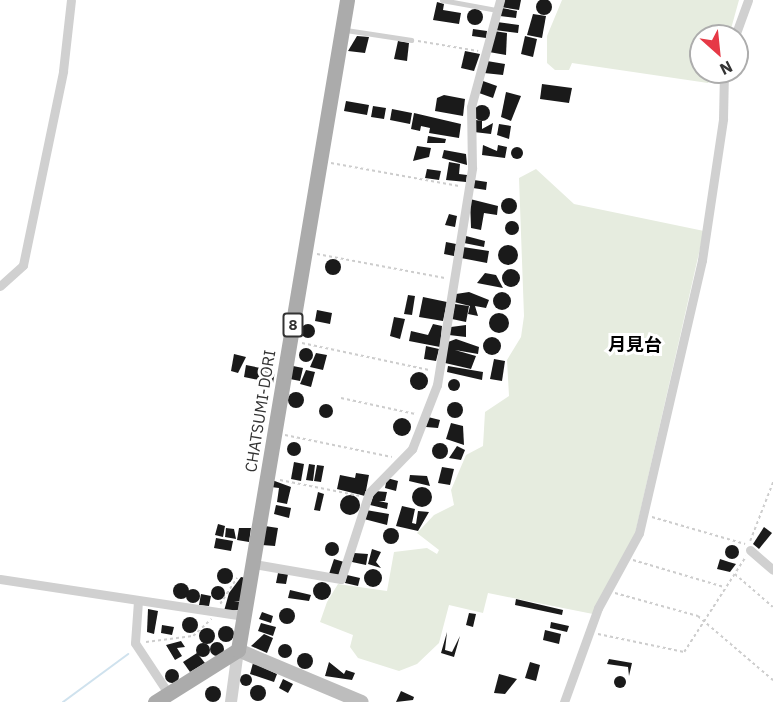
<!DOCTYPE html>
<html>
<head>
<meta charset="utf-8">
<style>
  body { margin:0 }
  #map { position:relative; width:773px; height:702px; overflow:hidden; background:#fff; font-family:"IBM Plex Sans","Noto Sans JP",sans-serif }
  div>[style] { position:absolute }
  .green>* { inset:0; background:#e6ecdf }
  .stream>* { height:2px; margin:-1px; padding:0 1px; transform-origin:1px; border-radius:1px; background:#cfe2ee }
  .building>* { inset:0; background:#1a1a1a }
  .round { border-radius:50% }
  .path>* { height:1.5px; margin-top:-0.75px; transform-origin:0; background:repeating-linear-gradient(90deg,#cdcdcd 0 3px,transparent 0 6px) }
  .service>* { height:4.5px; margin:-2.25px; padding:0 2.25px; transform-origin:2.25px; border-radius:2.25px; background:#d0d0d0 }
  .minor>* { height:9px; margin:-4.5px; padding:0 4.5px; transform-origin:4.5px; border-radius:4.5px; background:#d0d0d0 }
  .tertiary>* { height:12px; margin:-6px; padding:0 6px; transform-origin:6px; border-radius:6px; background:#d0d0d0 }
  .secondary>* { height:14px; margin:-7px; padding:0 7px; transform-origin:7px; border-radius:7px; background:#bdbdbd }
  .primary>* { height:15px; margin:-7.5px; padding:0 7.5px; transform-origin:7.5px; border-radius:7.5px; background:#ababab }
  span { translate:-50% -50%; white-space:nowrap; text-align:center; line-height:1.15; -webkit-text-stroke:6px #fff; paint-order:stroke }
  .shield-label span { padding:2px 4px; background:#fff; border:2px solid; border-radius:4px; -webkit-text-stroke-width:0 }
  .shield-label { font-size:15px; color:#333; font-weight:700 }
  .street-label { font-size:16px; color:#333 }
  .neighbourhood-label { font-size:18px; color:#000; font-weight:700 }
  .north { position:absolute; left:689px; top:24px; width:60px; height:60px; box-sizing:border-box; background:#fff; border:2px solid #adadad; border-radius:50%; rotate:153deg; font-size:16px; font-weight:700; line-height:24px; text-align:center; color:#333 }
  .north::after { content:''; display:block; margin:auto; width:21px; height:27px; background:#e63946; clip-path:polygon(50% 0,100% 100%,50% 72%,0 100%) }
</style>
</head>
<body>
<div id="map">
  <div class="green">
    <div style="clip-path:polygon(562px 0,739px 0,729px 36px,701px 36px,701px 72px,720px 72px,708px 83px,572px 63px,569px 70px,555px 70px,547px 63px,547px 36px)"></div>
    <div style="clip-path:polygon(536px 169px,574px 204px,704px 231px,633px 543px,593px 614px,488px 593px,483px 613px,449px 605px,439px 643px,417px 664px,399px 671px,358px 658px,350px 647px,353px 635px,320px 622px,327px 602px,338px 584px,387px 591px,394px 552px,427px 548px,437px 554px,439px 550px,417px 533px,434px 515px,454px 505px,451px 490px,466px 455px,483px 446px,485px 412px,509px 396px,507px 360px,521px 337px,524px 316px,519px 178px)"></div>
  </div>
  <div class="stream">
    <div style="left:63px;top:702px;width:81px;rotate:-36.4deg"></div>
  </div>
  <div class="building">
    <div class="round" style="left:536px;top:-1px;width:16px;height:16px"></div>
    <div style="clip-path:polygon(503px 0,521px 0,519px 10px,501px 7px)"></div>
    <div style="clip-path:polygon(437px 2px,444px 4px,443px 10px,461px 13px,459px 24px,433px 20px)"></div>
    <div style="clip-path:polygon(502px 8px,517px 11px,516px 18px,500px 16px)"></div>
    <div class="round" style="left:467px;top:9px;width:16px;height:16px"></div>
    <div style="clip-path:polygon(533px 14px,546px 16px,542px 38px,527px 35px)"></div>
    <div style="clip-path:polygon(497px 22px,519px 25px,518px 33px,495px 30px)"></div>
    <div style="clip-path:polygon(473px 29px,487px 31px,486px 38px,472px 36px)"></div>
    <div style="clip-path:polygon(494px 31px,507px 33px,506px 55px,489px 52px)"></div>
    <div style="clip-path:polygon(357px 36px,369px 37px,365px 53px,348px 51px)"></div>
    <div style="clip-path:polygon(525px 36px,537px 39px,533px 57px,521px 54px)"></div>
    <div style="clip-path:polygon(398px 41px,409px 43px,407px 61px,394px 59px)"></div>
    <div style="clip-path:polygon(465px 51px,480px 54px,474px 71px,461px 68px)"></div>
    <div style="clip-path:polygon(487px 61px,505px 64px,503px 75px,484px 73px)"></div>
    <div style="clip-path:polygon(483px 81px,497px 86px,493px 98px,479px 93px)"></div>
    <div style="clip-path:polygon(542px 84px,572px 88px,569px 103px,540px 99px)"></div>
    <div style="clip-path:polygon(506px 92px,521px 96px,511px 121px,501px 117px)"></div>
    <div style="clip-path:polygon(444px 95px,465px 99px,463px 116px,435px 111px,437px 98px)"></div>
    <div style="clip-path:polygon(346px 101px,369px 105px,367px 115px,344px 111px)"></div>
    <div class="round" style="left:474px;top:105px;width:16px;height:16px"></div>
    <div style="clip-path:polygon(373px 106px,386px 108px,384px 119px,371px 117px)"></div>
    <div style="clip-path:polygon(392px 109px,412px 113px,410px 124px,390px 120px)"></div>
    <div style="clip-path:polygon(414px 113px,461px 124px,459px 138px,429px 133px,430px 128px,421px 126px,420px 131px,411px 129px)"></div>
    <div style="clip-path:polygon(476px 120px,482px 121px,482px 129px,493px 123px,491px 134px,474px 132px)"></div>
    <div style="clip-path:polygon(499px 124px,511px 126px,509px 139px,497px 135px)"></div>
    <div style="clip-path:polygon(428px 136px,446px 139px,445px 143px,427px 143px)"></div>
    <div style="clip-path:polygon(483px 145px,497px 151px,498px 145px,507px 147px,505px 158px,482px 155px)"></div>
    <div style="clip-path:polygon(417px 146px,431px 148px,429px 157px,413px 161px)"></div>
    <div class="round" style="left:511px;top:147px;width:12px;height:12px"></div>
    <div style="clip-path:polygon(444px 150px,466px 154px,467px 165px,442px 158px)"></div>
    <div style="clip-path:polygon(449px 162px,460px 164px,459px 174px,467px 175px,466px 182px,446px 180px)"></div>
    <div style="clip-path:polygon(427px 169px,441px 171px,439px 180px,425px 178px)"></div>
    <div style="clip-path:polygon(474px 180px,487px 182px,486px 190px,473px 188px)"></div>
    <div class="round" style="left:501px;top:198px;width:16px;height:16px"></div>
    <div style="clip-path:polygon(470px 199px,498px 206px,497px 215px,484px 213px,481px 230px,471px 228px)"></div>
    <div style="clip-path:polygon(449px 214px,457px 216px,455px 227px,445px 225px)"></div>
    <div class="round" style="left:505px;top:221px;width:14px;height:14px"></div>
    <div style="clip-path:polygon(466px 236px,485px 241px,484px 247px,464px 243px)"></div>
    <div style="clip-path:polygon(446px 242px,456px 244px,454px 256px,444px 254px)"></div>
    <div class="round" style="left:498px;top:245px;width:20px;height:20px"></div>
    <div style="clip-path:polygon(463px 247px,489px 251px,487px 263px,461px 258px)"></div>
    <div class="round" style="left:325px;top:259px;width:16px;height:16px"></div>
    <div class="round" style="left:502px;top:269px;width:18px;height:18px"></div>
    <div style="clip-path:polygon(485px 273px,496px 275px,503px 288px,477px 283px)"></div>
    <div style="clip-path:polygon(469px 292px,489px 300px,486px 308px,475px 306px,478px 316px,468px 314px,470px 306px,454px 302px,456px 294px)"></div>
    <div class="round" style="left:493px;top:292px;width:18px;height:18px"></div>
    <div style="clip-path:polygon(408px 295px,415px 296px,412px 315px,404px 314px)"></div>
    <div style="clip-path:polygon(423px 297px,447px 302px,443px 321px,419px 317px)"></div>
    <div style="clip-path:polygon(455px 304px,469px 306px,466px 322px,452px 319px)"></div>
    <div style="clip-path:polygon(317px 310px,332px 313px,330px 324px,315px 321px)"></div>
    <div class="round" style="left:489px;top:313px;width:20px;height:20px"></div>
    <div style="clip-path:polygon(394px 317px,405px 319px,400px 339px,390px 336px)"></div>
    <div style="clip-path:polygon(433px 324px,442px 326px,440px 347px,409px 341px,411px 331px,428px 335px)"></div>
    <div class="round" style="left:301px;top:324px;width:14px;height:14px"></div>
    <div style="clip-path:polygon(466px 325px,466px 337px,449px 335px,451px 327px)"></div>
    <div class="round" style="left:483px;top:337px;width:18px;height:18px"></div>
    <div style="clip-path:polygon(456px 339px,479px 347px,478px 354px,455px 350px,476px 356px,471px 369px,445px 363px,448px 342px)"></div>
    <div style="clip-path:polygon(426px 346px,439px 349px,436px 361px,424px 359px)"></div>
    <div class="round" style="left:299px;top:348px;width:14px;height:14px"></div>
    <div style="clip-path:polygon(316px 353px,327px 355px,323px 370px,310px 367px)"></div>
    <div style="clip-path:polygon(234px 354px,246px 357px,238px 373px,231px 371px)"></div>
    <div style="clip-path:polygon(494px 359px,505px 361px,502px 381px,490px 379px)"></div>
    <div style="clip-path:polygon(246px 365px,275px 371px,273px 383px,244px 377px)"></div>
    <div style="clip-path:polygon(293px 366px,303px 368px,300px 381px,290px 379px)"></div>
    <div style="clip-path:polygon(448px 366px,483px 372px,482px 380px,447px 372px)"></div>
    <div style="clip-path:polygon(306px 370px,315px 372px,311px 387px,300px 384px)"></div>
    <div class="round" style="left:410px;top:372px;width:18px;height:18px"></div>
    <div class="round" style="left:448px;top:379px;width:12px;height:12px"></div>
    <div style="clip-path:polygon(256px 392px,267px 394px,265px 407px,254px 405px)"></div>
    <div class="round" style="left:288px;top:392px;width:16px;height:16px"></div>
    <div class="round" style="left:447px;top:402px;width:16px;height:16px"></div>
    <div class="round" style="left:319px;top:404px;width:14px;height:14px"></div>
    <div style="clip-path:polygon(428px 417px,440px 420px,438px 428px,426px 427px)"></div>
    <div class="round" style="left:393px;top:418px;width:18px;height:18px"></div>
    <div style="clip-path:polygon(451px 423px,463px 426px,464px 445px,446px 439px)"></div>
    <div class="round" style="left:287px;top:442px;width:14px;height:14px"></div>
    <div class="round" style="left:432px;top:443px;width:16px;height:16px"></div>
    <div style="clip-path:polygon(457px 446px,465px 450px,461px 460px,449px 458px)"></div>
    <div style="clip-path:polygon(294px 462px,304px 464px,301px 481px,291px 479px)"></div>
    <div style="clip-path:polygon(309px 464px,315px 465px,313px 481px,306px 480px)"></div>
    <div style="clip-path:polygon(317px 465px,324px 466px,321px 482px,314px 481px)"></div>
    <div style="clip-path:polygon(442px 467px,454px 469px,450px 485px,438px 483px)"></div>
    <div style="clip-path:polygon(356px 473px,369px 475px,365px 496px,337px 489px,340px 475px,355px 478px)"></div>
    <div style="clip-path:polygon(410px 475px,427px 476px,430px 486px,409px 481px)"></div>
    <div style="clip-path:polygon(387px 478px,398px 481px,396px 491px,385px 488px)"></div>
    <div style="clip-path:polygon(272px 480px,291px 487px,287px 504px,277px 502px,279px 488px,271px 487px)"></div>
    <div class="round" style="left:412px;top:487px;width:20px;height:20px"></div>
    <div style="clip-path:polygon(375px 491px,387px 492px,385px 501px,379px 501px,388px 503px,387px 509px,370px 505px)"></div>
    <div style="clip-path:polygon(318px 492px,324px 494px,320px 511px,314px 510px)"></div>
    <div class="round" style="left:340px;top:495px;width:20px;height:20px"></div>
    <div style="clip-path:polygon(276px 505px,291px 508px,289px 518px,274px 514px)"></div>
    <div style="clip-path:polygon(402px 506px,415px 509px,412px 523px,416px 524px,418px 511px,429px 512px,418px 531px,396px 526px)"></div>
    <div style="clip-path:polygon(366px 510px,389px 514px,387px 525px,364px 519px)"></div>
    <div style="clip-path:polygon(218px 524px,225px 526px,223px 537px,215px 535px)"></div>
    <div style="clip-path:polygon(265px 526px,278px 528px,275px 546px,262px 545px)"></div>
    <div style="clip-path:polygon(764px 527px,772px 533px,759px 549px,753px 544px)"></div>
    <div style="clip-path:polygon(226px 528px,234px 529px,236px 539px,225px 537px)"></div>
    <div style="clip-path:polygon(239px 528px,251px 528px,249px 542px,237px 540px)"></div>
    <div class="round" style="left:383px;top:528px;width:16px;height:16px"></div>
    <div style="clip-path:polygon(216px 538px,233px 541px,231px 551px,214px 548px)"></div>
    <div class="round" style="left:325px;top:542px;width:14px;height:14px"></div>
    <div class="round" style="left:725px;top:545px;width:14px;height:14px"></div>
    <div style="clip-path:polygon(372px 549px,381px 552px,376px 562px,381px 568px,368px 564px)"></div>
    <div style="clip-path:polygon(354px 553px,368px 554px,366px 565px,352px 562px)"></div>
    <div style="clip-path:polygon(334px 559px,344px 562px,340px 575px,329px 574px)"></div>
    <div style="clip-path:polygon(720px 559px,729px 562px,736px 564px,730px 572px,717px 569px)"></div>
    <div class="round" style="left:217px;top:568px;width:16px;height:16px"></div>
    <div class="round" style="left:364px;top:569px;width:18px;height:18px"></div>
    <div style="clip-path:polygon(278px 573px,288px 574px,286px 584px,276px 583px)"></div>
    <div style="clip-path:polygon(347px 575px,360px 578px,358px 586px,345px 583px)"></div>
    <div style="clip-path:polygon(241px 577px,246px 578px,242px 601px,234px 601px,242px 602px,239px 610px,224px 611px,229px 593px)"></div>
    <div class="round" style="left:313px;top:582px;width:18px;height:18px"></div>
    <div class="round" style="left:173px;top:583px;width:16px;height:16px"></div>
    <div class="round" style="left:211px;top:586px;width:14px;height:14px"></div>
    <div class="round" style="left:186px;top:589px;width:14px;height:14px"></div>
    <div style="clip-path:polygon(290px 590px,311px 595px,309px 601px,288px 598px)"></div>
    <div style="clip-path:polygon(201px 594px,211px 596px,209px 606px,199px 605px)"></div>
    <div style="clip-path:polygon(516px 599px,563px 610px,562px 615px,515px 605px)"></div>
    <div class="round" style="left:279px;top:608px;width:16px;height:16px"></div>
    <div style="clip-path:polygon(148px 609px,158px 611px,154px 634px,147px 632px)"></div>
    <div style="clip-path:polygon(262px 612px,273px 616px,271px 623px,259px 619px)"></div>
    <div style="clip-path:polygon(469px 613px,476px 614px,473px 627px,466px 625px)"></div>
    <div class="round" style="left:182px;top:617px;width:16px;height:16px"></div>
    <div style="clip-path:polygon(551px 622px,569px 626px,567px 632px,550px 628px)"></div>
    <div style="clip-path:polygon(261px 623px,276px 627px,273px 636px,258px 631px)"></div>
    <div style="clip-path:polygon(162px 625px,174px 627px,172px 635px,161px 633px)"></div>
    <div class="round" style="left:218px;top:626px;width:16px;height:16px"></div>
    <div class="round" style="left:199px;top:628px;width:16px;height:16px"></div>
    <div style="clip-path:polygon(545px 630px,561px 634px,559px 644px,543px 640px)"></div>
    <div style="clip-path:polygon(447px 632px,445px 650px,452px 652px,460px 636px,454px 657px,441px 653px)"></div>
    <div style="clip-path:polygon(264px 634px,273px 638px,267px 653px,251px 646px)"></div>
    <div style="clip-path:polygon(181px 641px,185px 647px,177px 648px,182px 656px,175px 660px,166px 645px)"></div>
    <div class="round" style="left:210px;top:642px;width:14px;height:14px"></div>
    <div class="round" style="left:196px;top:643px;width:14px;height:14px"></div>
    <div class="round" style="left:278px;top:644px;width:14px;height:14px"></div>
    <div style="clip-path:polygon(197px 653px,205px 663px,190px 672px,183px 662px)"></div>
    <div class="round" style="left:297px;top:653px;width:16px;height:16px"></div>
    <div style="clip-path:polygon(609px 659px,632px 663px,629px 676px,628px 667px,607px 664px)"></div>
    <div style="clip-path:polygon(329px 662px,344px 674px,346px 670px,355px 673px,352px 680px,325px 676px)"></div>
    <div style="clip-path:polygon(530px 662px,540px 665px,536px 681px,525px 678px)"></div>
    <div style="clip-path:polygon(253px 663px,277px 674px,274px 682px,250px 674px)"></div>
    <div class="round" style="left:165px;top:669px;width:14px;height:14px"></div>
    <div class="round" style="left:240px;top:674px;width:12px;height:12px"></div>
    <div style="clip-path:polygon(499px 674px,517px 679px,505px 694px,494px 693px)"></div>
    <div class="round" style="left:614px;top:676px;width:12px;height:12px"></div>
    <div style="clip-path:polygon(283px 679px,293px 684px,288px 693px,279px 688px)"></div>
    <div class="round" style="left:250px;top:685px;width:16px;height:16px"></div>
    <div class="round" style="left:205px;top:686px;width:16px;height:16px"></div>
    <div style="clip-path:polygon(401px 691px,414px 697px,413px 700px,396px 702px)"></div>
  </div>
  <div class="path">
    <div style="left:418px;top:41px;width:61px;rotate:9.5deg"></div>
    <div style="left:331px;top:163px;width:130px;rotate:10.2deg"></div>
    <div style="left:317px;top:254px;width:130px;rotate:10.6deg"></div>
    <div style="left:302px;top:343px;width:130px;rotate:12deg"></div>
    <div style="left:341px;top:398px;width:76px;rotate:12.2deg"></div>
    <div style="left:285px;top:435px;width:109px;rotate:11.6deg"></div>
    <div style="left:280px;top:480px;width:82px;rotate:11.3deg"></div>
    <div style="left:652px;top:517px;width:97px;rotate:16.2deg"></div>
    <div style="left:750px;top:541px;width:63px;rotate:-68.7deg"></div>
    <div style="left:633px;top:560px;width:95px;rotate:16.5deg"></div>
    <div style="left:735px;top:574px;width:50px;rotate:41deg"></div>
    <div style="left:615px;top:593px;width:86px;rotate:15.5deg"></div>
    <div style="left:698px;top:616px;width:99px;rotate:40.5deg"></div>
    <div style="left:220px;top:604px;width:31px;rotate:-57deg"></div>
    <div style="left:598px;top:634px;width:88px;rotate:11.8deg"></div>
    <div style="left:684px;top:652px;width:114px;rotate:-57.1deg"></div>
    <div style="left:146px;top:642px;width:47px;rotate:-7.3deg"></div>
    <div style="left:193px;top:636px;width:25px;rotate:-43deg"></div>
  </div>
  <div class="service">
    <div style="left:442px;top:0;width:56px;rotate:10.3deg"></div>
    <div style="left:346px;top:30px;width:66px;rotate:8.7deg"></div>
  </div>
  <div class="minor">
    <div style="left:735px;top:36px;width:38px;rotate:-70deg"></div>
    <div style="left:0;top:286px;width:31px;rotate:-42deg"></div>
    <div style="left:23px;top:265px;width:198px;rotate:-78.3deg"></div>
    <div style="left:63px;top:71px;width:71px;rotate:-83.6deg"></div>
    <div style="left:750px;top:550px;width:30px;rotate:41deg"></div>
    <div style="left:254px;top:564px;width:88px;rotate:9.8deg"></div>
    <div style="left:341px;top:579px;width:90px;rotate:-72deg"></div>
    <div style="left:369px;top:493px;width:62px;rotate:-45.7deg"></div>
    <div style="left:412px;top:449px;width:69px;rotate:-68.7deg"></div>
    <div style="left:437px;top:385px;width:220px;rotate:-80.8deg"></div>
    <div style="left:472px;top:168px;width:61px;rotate:-90.9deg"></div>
    <div style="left:471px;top:107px;width:111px;rotate:-74.8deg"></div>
    <div style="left:0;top:579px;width:247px;rotate:8.6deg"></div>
    <div style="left:138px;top:601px;width:42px;rotate:94.1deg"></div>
    <div style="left:135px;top:643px;width:60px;rotate:56.6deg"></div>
    <div style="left:564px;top:702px;width:100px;rotate:-70.1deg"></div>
    <div style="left:598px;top:608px;width:85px;rotate:-61.3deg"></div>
    <div style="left:639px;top:533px;width:280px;rotate:-77deg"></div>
    <div style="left:702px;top:260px;width:143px;rotate:-81.5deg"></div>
    <div style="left:723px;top:119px;width:47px;rotate:-88.8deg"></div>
  </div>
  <div class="tertiary">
    <div style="left:231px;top:702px;width:52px;rotate:-82.3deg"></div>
  </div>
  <div class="secondary">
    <div style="left:238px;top:650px;width:134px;rotate:22.8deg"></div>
  </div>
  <div class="primary">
    <div style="left:155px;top:702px;width:98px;rotate:-32.1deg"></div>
    <div style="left:238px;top:650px;width:659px;rotate:-80.48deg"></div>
  </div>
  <div class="shield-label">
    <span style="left:293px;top:325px">8</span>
  </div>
  <div class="street-label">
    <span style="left:260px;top:411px;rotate:-81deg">CHATSUMI-DORI</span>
  </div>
  <div class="neighbourhood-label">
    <span style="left:635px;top:345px">月見台</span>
  </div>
  <div class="north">N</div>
</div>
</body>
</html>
